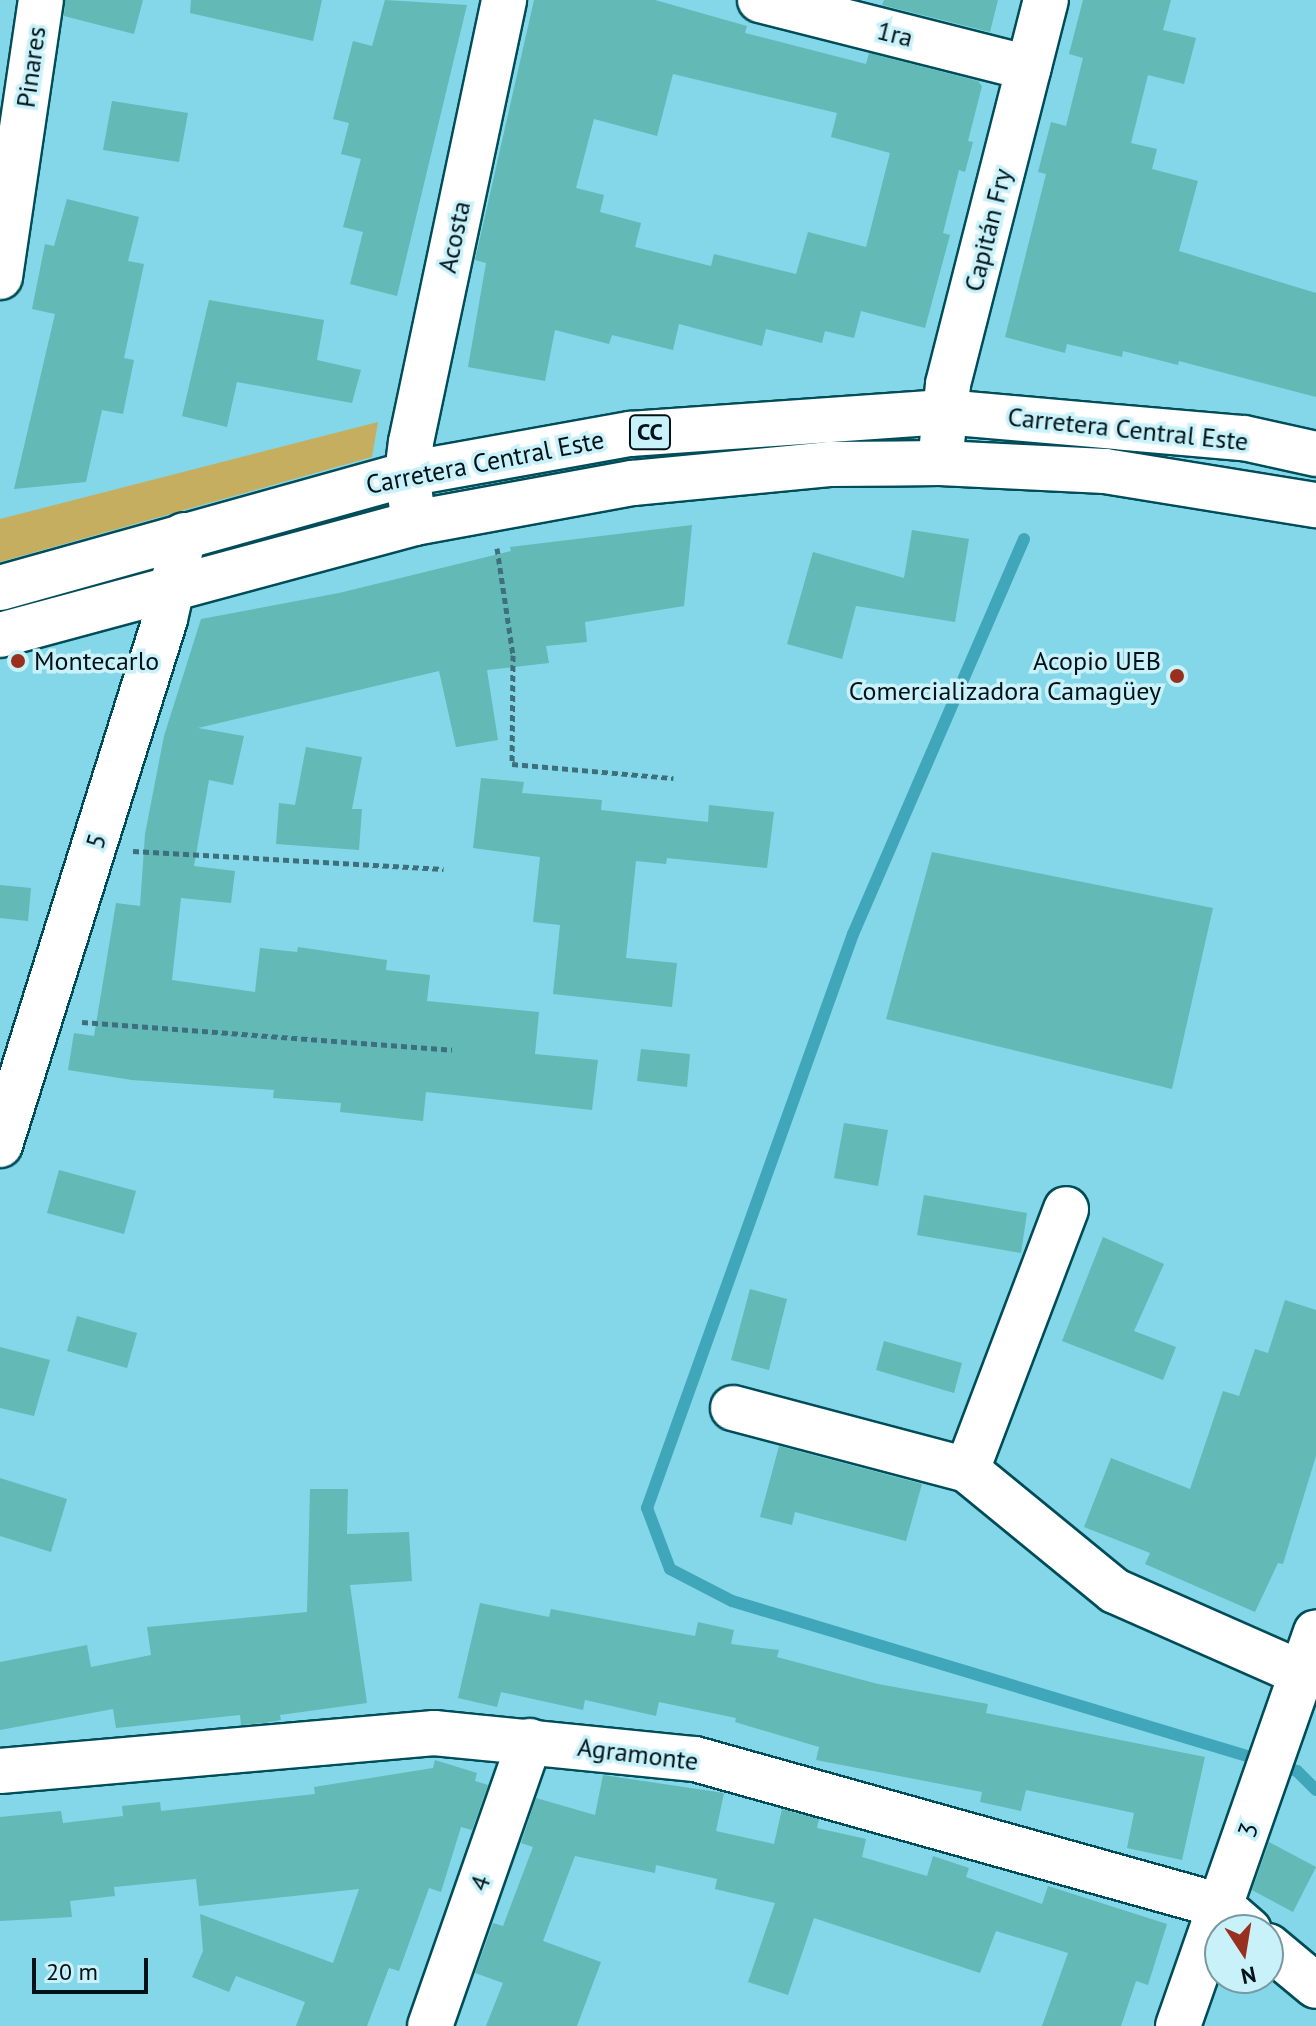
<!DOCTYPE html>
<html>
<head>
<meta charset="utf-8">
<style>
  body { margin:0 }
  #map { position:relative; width:1316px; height:2026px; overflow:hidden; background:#83d7e8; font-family:"PT Sans",sans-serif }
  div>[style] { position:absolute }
  .green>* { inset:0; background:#c6ae61 }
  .stream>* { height:12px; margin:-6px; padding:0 6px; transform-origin:6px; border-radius:6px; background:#40a6b9 }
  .building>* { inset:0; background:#62b9b6 }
  .path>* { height:5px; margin-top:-2.5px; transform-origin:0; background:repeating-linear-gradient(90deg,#3e707b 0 6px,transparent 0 10px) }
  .roads { filter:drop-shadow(2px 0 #004d59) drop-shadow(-2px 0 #004d59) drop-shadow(0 2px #004d59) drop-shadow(0 -2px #004d59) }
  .minor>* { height:44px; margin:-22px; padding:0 22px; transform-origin:22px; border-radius:22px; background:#fff }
  .major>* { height:44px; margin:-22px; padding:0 22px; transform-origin:22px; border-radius:22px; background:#fff }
  .dots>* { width:22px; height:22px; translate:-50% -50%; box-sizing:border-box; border:4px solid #c9f1f9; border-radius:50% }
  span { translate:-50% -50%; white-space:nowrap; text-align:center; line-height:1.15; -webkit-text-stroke:7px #c9f1f9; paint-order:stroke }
  .shield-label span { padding:2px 6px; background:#c9f1f9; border:2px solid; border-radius:6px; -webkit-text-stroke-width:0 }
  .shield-label { font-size:24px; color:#001217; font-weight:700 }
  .street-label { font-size:26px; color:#001217 }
  .poi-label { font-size:26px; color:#001217 }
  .left { translate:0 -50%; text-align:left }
  .right { translate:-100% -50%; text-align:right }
  .north { position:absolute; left:1204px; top:1914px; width:80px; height:80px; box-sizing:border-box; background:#c9f1f9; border:2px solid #79989f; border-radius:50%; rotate:168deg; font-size:22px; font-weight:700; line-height:32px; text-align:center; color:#001217 }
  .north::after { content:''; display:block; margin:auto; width:28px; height:36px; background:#992f1e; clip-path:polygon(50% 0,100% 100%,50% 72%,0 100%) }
  .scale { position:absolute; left:32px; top:1958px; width:116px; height:36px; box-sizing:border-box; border:4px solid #001217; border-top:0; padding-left:10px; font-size:24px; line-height:28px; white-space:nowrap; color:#001217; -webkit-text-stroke:6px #c9f1f9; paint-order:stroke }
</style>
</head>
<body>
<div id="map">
  <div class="green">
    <div style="clip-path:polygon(378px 422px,372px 457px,0 562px,0 519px)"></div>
  </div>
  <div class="stream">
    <div style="left:1024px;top:539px;width:430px;rotate:113.4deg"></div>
    <div style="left:853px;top:934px;width:610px;rotate:109.74deg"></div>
    <div style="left:647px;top:1508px;width:65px;rotate:69.3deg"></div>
    <div style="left:670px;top:1569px;width:70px;rotate:27.3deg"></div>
    <div style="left:732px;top:1601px;width:590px;rotate:16.75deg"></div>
    <div style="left:1297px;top:1771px;width:27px;rotate:45deg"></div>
  </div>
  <div class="building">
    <div style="clip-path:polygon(65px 0,143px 0,134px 34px,64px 16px)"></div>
    <div style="clip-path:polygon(191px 0,322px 0,313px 41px,190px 13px)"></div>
    <div style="clip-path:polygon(385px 0,467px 5px,397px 296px,350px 284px,363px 232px,343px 227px,361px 159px,341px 154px,349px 123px,333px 119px,353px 41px,372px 46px)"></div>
    <div style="clip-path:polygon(evenodd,534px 0,655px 0,747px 26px,745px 33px,866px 64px,869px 53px,978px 81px,982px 86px,968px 141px,973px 142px,965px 172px,959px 170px,943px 233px,950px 235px,925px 328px,861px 311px,854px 338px,825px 331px,822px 343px,766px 329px,762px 346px,679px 324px,673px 350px,612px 335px,609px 344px,555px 330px,545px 381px,468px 367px,486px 263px,475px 260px,534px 0,673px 74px,837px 113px,831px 137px,890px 153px,866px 247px,808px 232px,796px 274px,714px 254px,711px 266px,635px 247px,641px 223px,600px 212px,604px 195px,576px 188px,594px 119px,657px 136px,673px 74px)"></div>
    <div style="clip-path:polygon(884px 0,998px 0,990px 32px,882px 5px)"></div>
    <div style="clip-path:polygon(1083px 0,1171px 0,1163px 30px,1196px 38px,1184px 84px,1148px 75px,1131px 143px,1157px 149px,1152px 169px,1198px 181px,1179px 251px,1316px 293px,1316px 397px,1179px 361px,1178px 365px,1123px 351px,1122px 357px,1067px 344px,1065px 353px,1005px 337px,1046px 174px,1038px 172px,1051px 122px,1066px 126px,1083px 58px,1069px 54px)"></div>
    <div style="clip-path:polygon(112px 101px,188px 113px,179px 162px,103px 150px)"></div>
    <div style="clip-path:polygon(67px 199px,139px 217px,128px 261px,144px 264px,124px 358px,134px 360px,123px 414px,102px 410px,86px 482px,14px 489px,55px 314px,32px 309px,45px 244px,54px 246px)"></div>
    <div style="clip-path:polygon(209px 300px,324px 320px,317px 360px,361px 370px,352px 403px,237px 382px,227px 427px,182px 416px)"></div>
    <div style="clip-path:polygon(692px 525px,684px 606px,585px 622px,587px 642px,546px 646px,549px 663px,487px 670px,498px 740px,456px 747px,439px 671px,198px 728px,244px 736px,233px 785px,209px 780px,194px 866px,235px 871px,231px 903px,181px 898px,172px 980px,255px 992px,260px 948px,297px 952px,298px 947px,387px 960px,386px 970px,430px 975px,427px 1001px,539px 1012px,535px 1054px,598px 1060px,592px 1110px,426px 1092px,423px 1121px,340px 1112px,341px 1103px,273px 1098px,274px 1090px,132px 1080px,68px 1070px,74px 1033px,94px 1036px,116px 903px,140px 906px,145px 834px,164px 736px,201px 619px,339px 593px,511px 551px,510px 547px)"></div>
    <div style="clip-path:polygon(912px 530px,969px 539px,955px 622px,856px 606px,842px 659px,787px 644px,813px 552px,904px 578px)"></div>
    <div style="clip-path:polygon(306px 747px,362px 757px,352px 809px,362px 809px,359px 850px,276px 844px,279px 803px,295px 805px)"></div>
    <div style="clip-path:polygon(481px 778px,524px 782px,522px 793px,602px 800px,601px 810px,708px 822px,709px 805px,774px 812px,767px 868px,667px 858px,666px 864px,636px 861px,626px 958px,677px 963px,672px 1007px,553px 994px,560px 925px,533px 922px,540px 857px,473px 848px)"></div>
    <div style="clip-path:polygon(932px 852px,1213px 908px,1172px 1089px,886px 1019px)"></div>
    <div style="clip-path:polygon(0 885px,31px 888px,28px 921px,0 918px)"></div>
    <div style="clip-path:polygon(641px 1049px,690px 1054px,687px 1087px,637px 1081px)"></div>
    <div style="clip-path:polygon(844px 1123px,888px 1130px,878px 1186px,834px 1178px)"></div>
    <div style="clip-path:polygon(59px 1170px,136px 1191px,124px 1234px,47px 1213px)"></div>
    <div style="clip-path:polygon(924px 1195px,1027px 1213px,1021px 1253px,917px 1235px)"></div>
    <div style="clip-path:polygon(1103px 1237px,1164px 1264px,1134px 1331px,1176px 1347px,1163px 1380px,1062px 1341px)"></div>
    <div style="clip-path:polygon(750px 1289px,787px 1299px,769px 1370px,731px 1360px)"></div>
    <div style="clip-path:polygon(1285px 1300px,1316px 1310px,1316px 1456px,1283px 1564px,1278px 1563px,1255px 1612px,1145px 1564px,1150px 1553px,1084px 1527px,1111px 1458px,1190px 1489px,1223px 1391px,1239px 1396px,1255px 1349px,1268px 1353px)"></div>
    <div style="clip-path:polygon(77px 1316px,137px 1333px,127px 1368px,67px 1351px)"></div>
    <div style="clip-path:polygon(884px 1341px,962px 1363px,954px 1393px,876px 1370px)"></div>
    <div style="clip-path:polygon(0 1347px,50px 1360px,34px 1416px,0 1408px)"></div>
    <div style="clip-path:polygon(779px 1446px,922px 1484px,906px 1541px,795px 1512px,792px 1525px,760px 1517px)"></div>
    <div style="clip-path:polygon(0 1478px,67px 1499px,51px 1552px,0 1536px)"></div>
    <div style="clip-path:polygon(310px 1489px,348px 1489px,347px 1534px,409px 1532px,412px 1581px,350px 1585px,367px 1703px,280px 1715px,281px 1720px,264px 1723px,241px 1725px,240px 1715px,116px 1728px,113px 1709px,0 1730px,0 1662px,87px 1645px,91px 1667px,151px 1655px,147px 1627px,307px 1612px)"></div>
    <div style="clip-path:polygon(480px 1603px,549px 1617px,551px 1609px,695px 1636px,698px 1622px,734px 1630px,731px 1644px,779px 1650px,777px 1657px,878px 1684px,988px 1704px,986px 1713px,1205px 1757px,1182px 1860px,1127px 1848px,1134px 1813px,1026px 1790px,1021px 1811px,980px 1802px,982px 1792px,816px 1760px,819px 1747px,735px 1722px,736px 1718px,659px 1702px,656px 1716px,585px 1700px,583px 1710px,501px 1692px,497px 1707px,458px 1698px)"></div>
    <div style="clip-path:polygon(435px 1760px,477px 1773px,475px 1781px,488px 1785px,472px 1830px,461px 1827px,441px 1892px,429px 1888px,399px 1971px,389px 1968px,367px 2026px,296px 2026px,305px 2002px,236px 1976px,229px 1992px,192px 1977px,203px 1951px,200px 1914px,333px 1963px,359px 1889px,199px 1906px,196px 1879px,114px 1887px,115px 1896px,70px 1901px,72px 1917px,0 1921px,0 1817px,61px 1811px,63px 1823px,123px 1816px,122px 1806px,160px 1802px,161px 1811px,315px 1794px,314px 1787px,433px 1768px)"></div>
    <div style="clip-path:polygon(603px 1775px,724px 1793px,716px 1831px,774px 1844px,782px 1809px,819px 1819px,817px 1828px,866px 1839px,862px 1857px,927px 1876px,933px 1856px,969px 1868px,966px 1877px,1042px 1904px,1048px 1886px,1167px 1924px,1148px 1985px,1136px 1981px,1121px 2026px,1042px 2026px,1068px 1953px,996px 1931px,980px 1973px,814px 1918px,788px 1995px,748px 1982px,775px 1903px,715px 1889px,717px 1879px,656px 1865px,655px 1873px,575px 1856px,543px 1941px,601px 1962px,577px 2026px,486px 2026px,503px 1983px,475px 1973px,493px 1923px,503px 1926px,533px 1847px,521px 1843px,536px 1798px,595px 1815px)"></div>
    <div style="clip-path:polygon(1269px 1842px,1316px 1867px,1293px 1912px,1252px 1890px)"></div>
  </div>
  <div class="path">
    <div style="left:497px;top:548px;width:108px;rotate:81.5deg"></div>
    <div style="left:513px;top:655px;width:109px;rotate:90.5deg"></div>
    <div style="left:512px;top:764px;width:162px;rotate:5deg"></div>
    <div style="left:133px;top:851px;width:311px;rotate:3.3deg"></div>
    <div style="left:82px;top:1022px;width:371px;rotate:4.3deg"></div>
  </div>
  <div class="roads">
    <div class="minor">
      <div style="left:760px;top:0;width:277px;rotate:14.2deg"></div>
      <div style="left:0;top:277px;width:280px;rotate:-81.6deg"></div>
      <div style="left:940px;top:463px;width:79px;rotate:-84.2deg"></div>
      <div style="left:948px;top:384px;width:396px;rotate:-75.7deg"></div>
      <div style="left:414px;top:523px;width:49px;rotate:-98.1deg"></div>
      <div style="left:407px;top:474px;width:32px;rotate:-83deg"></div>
      <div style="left:411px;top:442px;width:452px;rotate:-78.1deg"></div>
      <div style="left:0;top:1145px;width:551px;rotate:-72.58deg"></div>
      <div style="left:165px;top:619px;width:86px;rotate:-77.3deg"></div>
      <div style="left:733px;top:1408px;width:242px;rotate:14.8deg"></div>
      <div style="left:967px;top:1470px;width:191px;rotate:39.3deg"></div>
      <div style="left:1115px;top:1591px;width:206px;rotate:23.8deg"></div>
      <div style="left:967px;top:1470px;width:279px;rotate:-69.2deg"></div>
      <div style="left:0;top:1771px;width:436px;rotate:-5deg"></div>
      <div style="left:434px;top:1733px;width:262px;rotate:5.7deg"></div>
      <div style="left:695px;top:1759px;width:546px;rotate:15.61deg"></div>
      <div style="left:1221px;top:1906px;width:37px;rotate:41deg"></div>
      <div style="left:1268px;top:1946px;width:62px;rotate:39.8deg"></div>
      <div style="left:430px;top:2026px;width:302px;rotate:-70.7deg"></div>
      <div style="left:1178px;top:2026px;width:417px;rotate:-70.7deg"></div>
    </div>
    <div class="major">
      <div style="left:0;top:588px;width:423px;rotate:-15.6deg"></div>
      <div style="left:407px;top:474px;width:227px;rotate:-10.2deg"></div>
      <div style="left:630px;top:434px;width:315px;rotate:-4deg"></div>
      <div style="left:944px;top:412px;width:301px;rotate:5deg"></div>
      <div style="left:1244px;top:438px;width:74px;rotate:12.5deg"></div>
      <div style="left:0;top:635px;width:429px;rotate:-15.1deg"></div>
      <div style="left:414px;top:523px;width:223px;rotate:-10.4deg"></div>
      <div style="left:633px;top:483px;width:197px;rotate:-5.5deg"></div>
      <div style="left:829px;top:464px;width:111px;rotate:-0.5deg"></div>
      <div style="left:940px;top:463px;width:165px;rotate:2.8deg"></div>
      <div style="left:1105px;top:471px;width:214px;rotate:9.2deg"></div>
    </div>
  </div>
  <div class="dots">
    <div style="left:18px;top:661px;background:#992f1e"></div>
    <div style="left:1177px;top:676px;background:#992f1e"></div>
  </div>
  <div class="shield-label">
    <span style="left:650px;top:432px">CC</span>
  </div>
  <div class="street-label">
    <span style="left:895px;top:34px;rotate:14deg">1ra</span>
    <span style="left:31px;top:67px;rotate:-82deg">Pinares</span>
    <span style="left:988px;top:230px;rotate:-76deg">Capitán Fry</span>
    <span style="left:454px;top:237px;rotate:-78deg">Acosta</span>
    <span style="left:1128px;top:429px;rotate:6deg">Carretera Central Este</span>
    <span style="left:485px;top:462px;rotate:-11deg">Carretera Central Este</span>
    <span style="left:96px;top:841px;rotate:-73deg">5</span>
    <span style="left:638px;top:1754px;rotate:7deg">Agramonte</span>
    <span style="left:1248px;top:1830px;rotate:-70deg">3</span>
    <span style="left:480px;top:1883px;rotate:-71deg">4</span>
  </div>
  <div class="poi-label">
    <span class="left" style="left:34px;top:661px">Montecarlo</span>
    <span class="right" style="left:1161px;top:676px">Acopio UEB<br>Comercializadora Camagüey</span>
  </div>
  <div class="north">N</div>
  <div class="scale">20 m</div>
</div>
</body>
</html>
